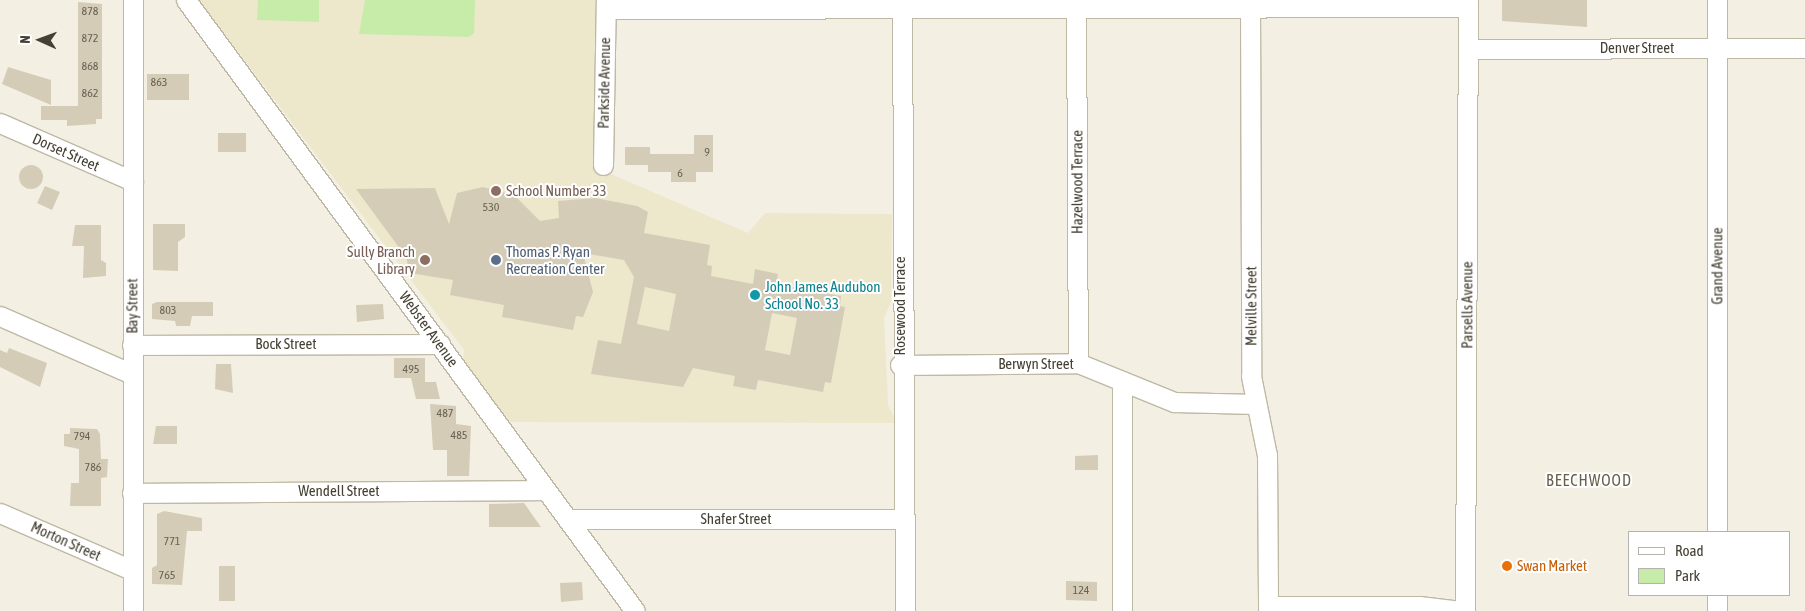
<!DOCTYPE html>
<html>
<head>
<meta charset="utf-8">
<style>
  body { margin:0 }
  #map { position:relative; width:1805px; height:611px; overflow:hidden; background:#f3f0e3; font-family:"Asap Condensed",sans-serif }
  div>[style] { position:absolute }
  .education>* { inset:0; background:#ede7cc }
  .green>* { inset:0; background:#c7eba9 }
  .building>* { inset:0; background:#d5ccb8 }
  .round { border-radius:50% }
  .roads { filter:drop-shadow(1px 0 #bfb8a5) drop-shadow(-1px 0 #bfb8a5) drop-shadow(0 1px #bfb8a5) drop-shadow(0 -1px #bfb8a5) }
  .minor>* { height:19px; margin:-9.5px; padding:0 9.5px; transform-origin:9.5px; border-radius:9.5px; background:#fff }
  .dots>* { width:14px; height:14px; translate:-50% -50%; box-sizing:border-box; border:2px solid #fff; border-radius:50% }
  span { translate:-50% -50%; white-space:nowrap; text-align:center; line-height:1.15; -webkit-text-stroke:4px #fff; paint-order:stroke }
  .number-label { font-size:12px; color:#696354 }
  .number-label span { -webkit-text-stroke-width:0 }
  .street-label { font-size:15px; color:#454033 }
  .education-label { font-size:15px; color:#785e54 }
  .left { translate:0 -50%; text-align:left }
  .right { translate:-100% -50%; text-align:right }
  .service-label { font-size:15px; color:#4e5e75 }
  .culture-label { font-size:15px; color:#0d838f }
  .food-label { font-size:15px; color:#c56008 }
  .neighbourhood-label { font-size:16px; color:#695f4a; letter-spacing:1px }
  .legend { position:absolute; left:1628px; top:531px; width:162px; height:65px; box-sizing:border-box; background:#fff; border:1px solid #b5b3ad; margin:0; padding:6px 9px; list-style:none; font-size:15px; color:#454033 }
  .legend li { display:flex; align-items:center; gap:10px; height:25px }
  .legend b { width:25px; border:1px solid #b5b3ad }
  .north { position:absolute; left:15px; top:15px; width:50px; height:50px; -webkit-text-stroke:4px #fff; paint-order:stroke; rotate:272deg; font-size:14px; font-weight:700; line-height:20px; text-align:center; color:#454033 }
  .north::after { content:''; display:block; margin:auto; width:18px; height:22px; background:#454033; clip-path:polygon(50% 0,100% 100%,50% 72%,0 100%) }
</style>
</head>
<body>
<div id="map">
  <div class="education">
    <div style="clip-path:polygon(199px 0,597px 0,597px 168px,748px 233px,765px 213px,892px 214px,891px 302px,884px 318px,888px 405px,897px 423px,508px 422px,463px 360px,464px 350px)"></div>
  </div>
  <div class="green">
    <div style="clip-path:polygon(258px 0,319px 0,319px 22px,257px 20px)"></div>
    <div style="clip-path:polygon(365px 0,475px 0,474px 33px,469px 37px,359px 34px)"></div>
  </div>
  <div class="building">
    <div style="clip-path:polygon(1502px 0,1587px 0,1587px 27px,1502px 21px)"></div>
    <div style="clip-path:polygon(78px 2px,102px 4px,102px 119px,96px 119px,96px 124px,67px 126px,67px 120px,41px 120px,41px 106px,78px 106px)"></div>
    <div style="clip-path:polygon(8px 67px,51px 80px,51px 105px,2px 84px)"></div>
    <div style="clip-path:polygon(147px 74px,189px 74px,189px 100px,147px 100px)"></div>
    <div style="clip-path:polygon(218px 133px,246px 133px,246px 152px,218px 152px)"></div>
    <div style="clip-path:polygon(694px 135px,713px 135px,713px 172px,696px 172px,696px 182px,671px 182px,671px 172px,648px 172px,648px 165px,625px 165px,625px 147px,650px 147px,650px 154px,694px 154px)"></div>
    <div class="round" style="left:19px;top:165px;width:24px;height:24px"></div>
    <div style="clip-path:polygon(45px 186px,60px 192px,52px 210px,37px 203px)"></div>
    <div style="clip-path:polygon(evenodd,483px 187px,514px 195px,540px 221px,559px 218px,558px 201px,595px 198px,637px 206px,648px 212px,644px 233px,710px 245px,707px 265px,712px 266px,711px 276px,753px 284px,755px 269px,778px 274px,776px 284px,841px 296px,840px 306px,845px 307px,831px 383px,825px 382px,823px 392px,758px 380px,756px 390px,733px 386px,735px 376px,693px 368px,683px 387px,591px 374px,598px 340px,621px 344px,634px 277px,624px 260px,583px 253px,593px 292px,583px 317px,576px 316px,573px 330px,502px 317px,504px 305px,450px 295px,453px 280px,410px 273px,406px 257px,356px 189px,435px 188px,449px 224px,457px 193px,483px 187px,645px 287px,676px 294px,669px 331px,637px 324px,645px 287px,483px 187px,772px 313px,797px 318px,790px 355px,765px 350px,772px 313px)"></div>
    <div style="clip-path:polygon(153px 224px,185px 224px,185px 237px,178px 242px,178px 271px,153px 270px)"></div>
    <div style="clip-path:polygon(75px 225px,101px 225px,101px 260px,106px 263px,106px 276px,83px 278px,84px 246px,72px 246px)"></div>
    <div style="clip-path:polygon(157px 302px,213px 302px,213px 316px,192px 316px,190px 326px,176px 326px,175px 321px,152px 319px,152px 304px)"></div>
    <div style="clip-path:polygon(383px 304px,384px 319px,357px 322px,356px 305px)"></div>
    <div style="clip-path:polygon(9px 348px,47px 363px,40px 387px,0 367px,0 350px,7px 353px)"></div>
    <div style="clip-path:polygon(394px 358px,425px 358px,425px 382px,436px 382px,440px 399px,416px 399px,411px 378px,394px 378px)"></div>
    <div style="clip-path:polygon(216px 364px,231px 364px,233px 393px,215px 389px)"></div>
    <div style="clip-path:polygon(430px 404px,456px 406px,456px 424px,471px 426px,469px 476px,447px 476px,447px 450px,433px 450px)"></div>
    <div style="clip-path:polygon(156px 426px,177px 426px,177px 444px,153px 444px)"></div>
    <div style="clip-path:polygon(70px 428px,97px 429px,100px 434px,101px 459px,108px 459px,107px 477px,101px 478px,101px 506px,70px 506px,71px 483px,79px 483px,79px 449px,64px 446px,64px 434px,70px 434px)"></div>
    <div style="clip-path:polygon(1098px 455px,1098px 470px,1075px 470px,1075px 456px)"></div>
    <div style="clip-path:polygon(524px 503px,541px 527px,489px 527px,489px 504px)"></div>
    <div style="clip-path:polygon(164px 511px,202px 518px,202px 531px,187px 531px,182px 585px,152px 584px,152px 568px,157px 565px,157px 514px)"></div>
    <div style="clip-path:polygon(219px 566px,235px 566px,235px 601px,219px 601px)"></div>
    <div style="clip-path:polygon(1066px 581px,1097px 582px,1097px 601px,1066px 600px)"></div>
    <div style="clip-path:polygon(582px 582px,583px 600px,561px 602px,560px 583px)"></div>
  </div>
  <div class="roads">
    <div class="minor">
      <div style="left:186px;top:0;width:758px;rotate:53.69deg"></div>
      <div style="left:902px;top:0;width:611px;rotate:89.72deg"></div>
      <div style="left:1076px;top:0;width:363px;rotate:89.7deg"></div>
      <div style="left:1250px;top:0;width:376px;rotate:89.8deg"></div>
      <div style="left:1251px;top:376px;width:81px;rotate:78.6deg"></div>
      <div style="left:1267px;top:455px;width:156px;rotate:89.6deg"></div>
      <div style="left:606px;top:9px;width:862px;rotate:-0.13deg"></div>
      <div style="left:1469px;top:49px;width:336px;rotate:-0.2deg"></div>
      <div style="left:0;top:123px;width:145px;rotate:23.6deg"></div>
      <div style="left:603px;top:165px;width:165px;rotate:-89deg"></div>
      <div style="left:0;top:316px;width:144px;rotate:23.7deg"></div>
      <div style="left:132px;top:345px;width:308px;rotate:-0.2deg"></div>
      <div style="left:900px;top:365px;width:178px;rotate:-0.6deg"></div>
      <div style="left:1078px;top:363px;width:104px;rotate:22.1deg"></div>
      <div style="left:1174px;top:402px;width:81px;rotate:1.4deg"></div>
      <div style="left:132px;top:493px;width:414px;rotate:-0.4deg"></div>
      <div style="left:0;top:513px;width:144px;rotate:23.4deg"></div>
      <div style="left:568px;top:519px;width:337px"></div>
      <div style="left:1717px;top:532px;width:532px;rotate:-90deg"></div>
      <div style="left:1268px;top:606px;width:151px"></div>
      <div style="left:1419px;top:606px;width:42px;rotate:6.8deg"></div>
      <div style="left:133px;top:611px;width:611px;rotate:-90deg"></div>
      <div style="left:1122px;top:611px;width:230px;rotate:-90deg"></div>
      <div style="left:1465px;top:611px;width:611px;rotate:-89.72deg"></div>
      <div style="left:1717px;top:611px;width:16px;rotate:-90deg"></div>
    </div>
  </div>
  <div class="dots">
    <div style="left:496px;top:191px;background:#8d6e63"></div>
    <div style="left:425px;top:260px;background:#8d6e63"></div>
    <div style="left:496px;top:260px;background:#5c6f8a"></div>
    <div style="left:755px;top:295px;background:#0f9aa8"></div>
    <div style="left:1507px;top:566px;background:#e8710a"></div>
  </div>
  <div class="number-label">
    <span style="left:90px;top:12px">878</span>
    <span style="left:90px;top:39px">872</span>
    <span style="left:90px;top:67px">868</span>
    <span style="left:159px;top:83px">863</span>
    <span style="left:90px;top:94px">862</span>
    <span style="left:707px;top:153px">9</span>
    <span style="left:680px;top:174px">6</span>
    <span style="left:491px;top:208px">530</span>
    <span style="left:168px;top:311px">803</span>
    <span style="left:411px;top:370px">495</span>
    <span style="left:445px;top:414px">487</span>
    <span style="left:459px;top:436px">485</span>
    <span style="left:82px;top:437px">794</span>
    <span style="left:93px;top:468px">786</span>
    <span style="left:172px;top:542px">771</span>
    <span style="left:167px;top:576px">765</span>
    <span style="left:1081px;top:591px">124</span>
  </div>
  <div class="street-label">
    <span style="left:1637px;top:48px">Denver Street</span>
    <span style="left:604px;top:83px;rotate:-89deg">Parkside Avenue</span>
    <span style="left:66px;top:152px;rotate:24deg">Dorset Street</span>
    <span style="left:1077px;top:182px;rotate:-90deg">Hazelwood Terrace</span>
    <span style="left:1717px;top:266px;rotate:-90deg">Grand Avenue</span>
    <span style="left:1467px;top:305px;rotate:-90deg">Parsells Avenue</span>
    <span style="left:132px;top:306px;rotate:-90deg">Bay Street</span>
    <span style="left:900px;top:306px;rotate:-90deg">Rosewood Terrace</span>
    <span style="left:1251px;top:306px;rotate:-90deg">Melville Street</span>
    <span style="left:429px;top:329px;rotate:54deg">Webster Avenue</span>
    <span style="left:286px;top:344px">Bock Street</span>
    <span style="left:1036px;top:364px">Berwyn Street</span>
    <span style="left:339px;top:491px">Wendell Street</span>
    <span style="left:736px;top:519px">Shafer Street</span>
    <span style="left:66px;top:541px;rotate:24deg">Morton Street</span>
  </div>
  <div class="education-label">
    <span class="left" style="left:506px;top:191px">School Number 33</span>
    <span class="right" style="left:415px;top:260px">Sully Branch<br>Library</span>
  </div>
  <div class="service-label">
    <span class="left" style="left:506px;top:260px">Thomas P. Ryan<br>Recreation Center</span>
  </div>
  <div class="culture-label">
    <span class="left" style="left:765px;top:295px">John James Audubon<br>School No. 33</span>
  </div>
  <div class="food-label">
    <span class="left" style="left:1517px;top:566px">Swan Market</span>
  </div>
  <div class="neighbourhood-label">
    <span style="left:1589px;top:480px">BEECHWOOD</span>
  </div>
  <ul class="legend">
  <li><b style="height:6px;background:#fff"></b>Road</li>
  <li><b style="height:14px;background:#c7eba9"></b>Park</li>
  </ul>
  <div class="north">N</div>
</div>
</body>
</html>
